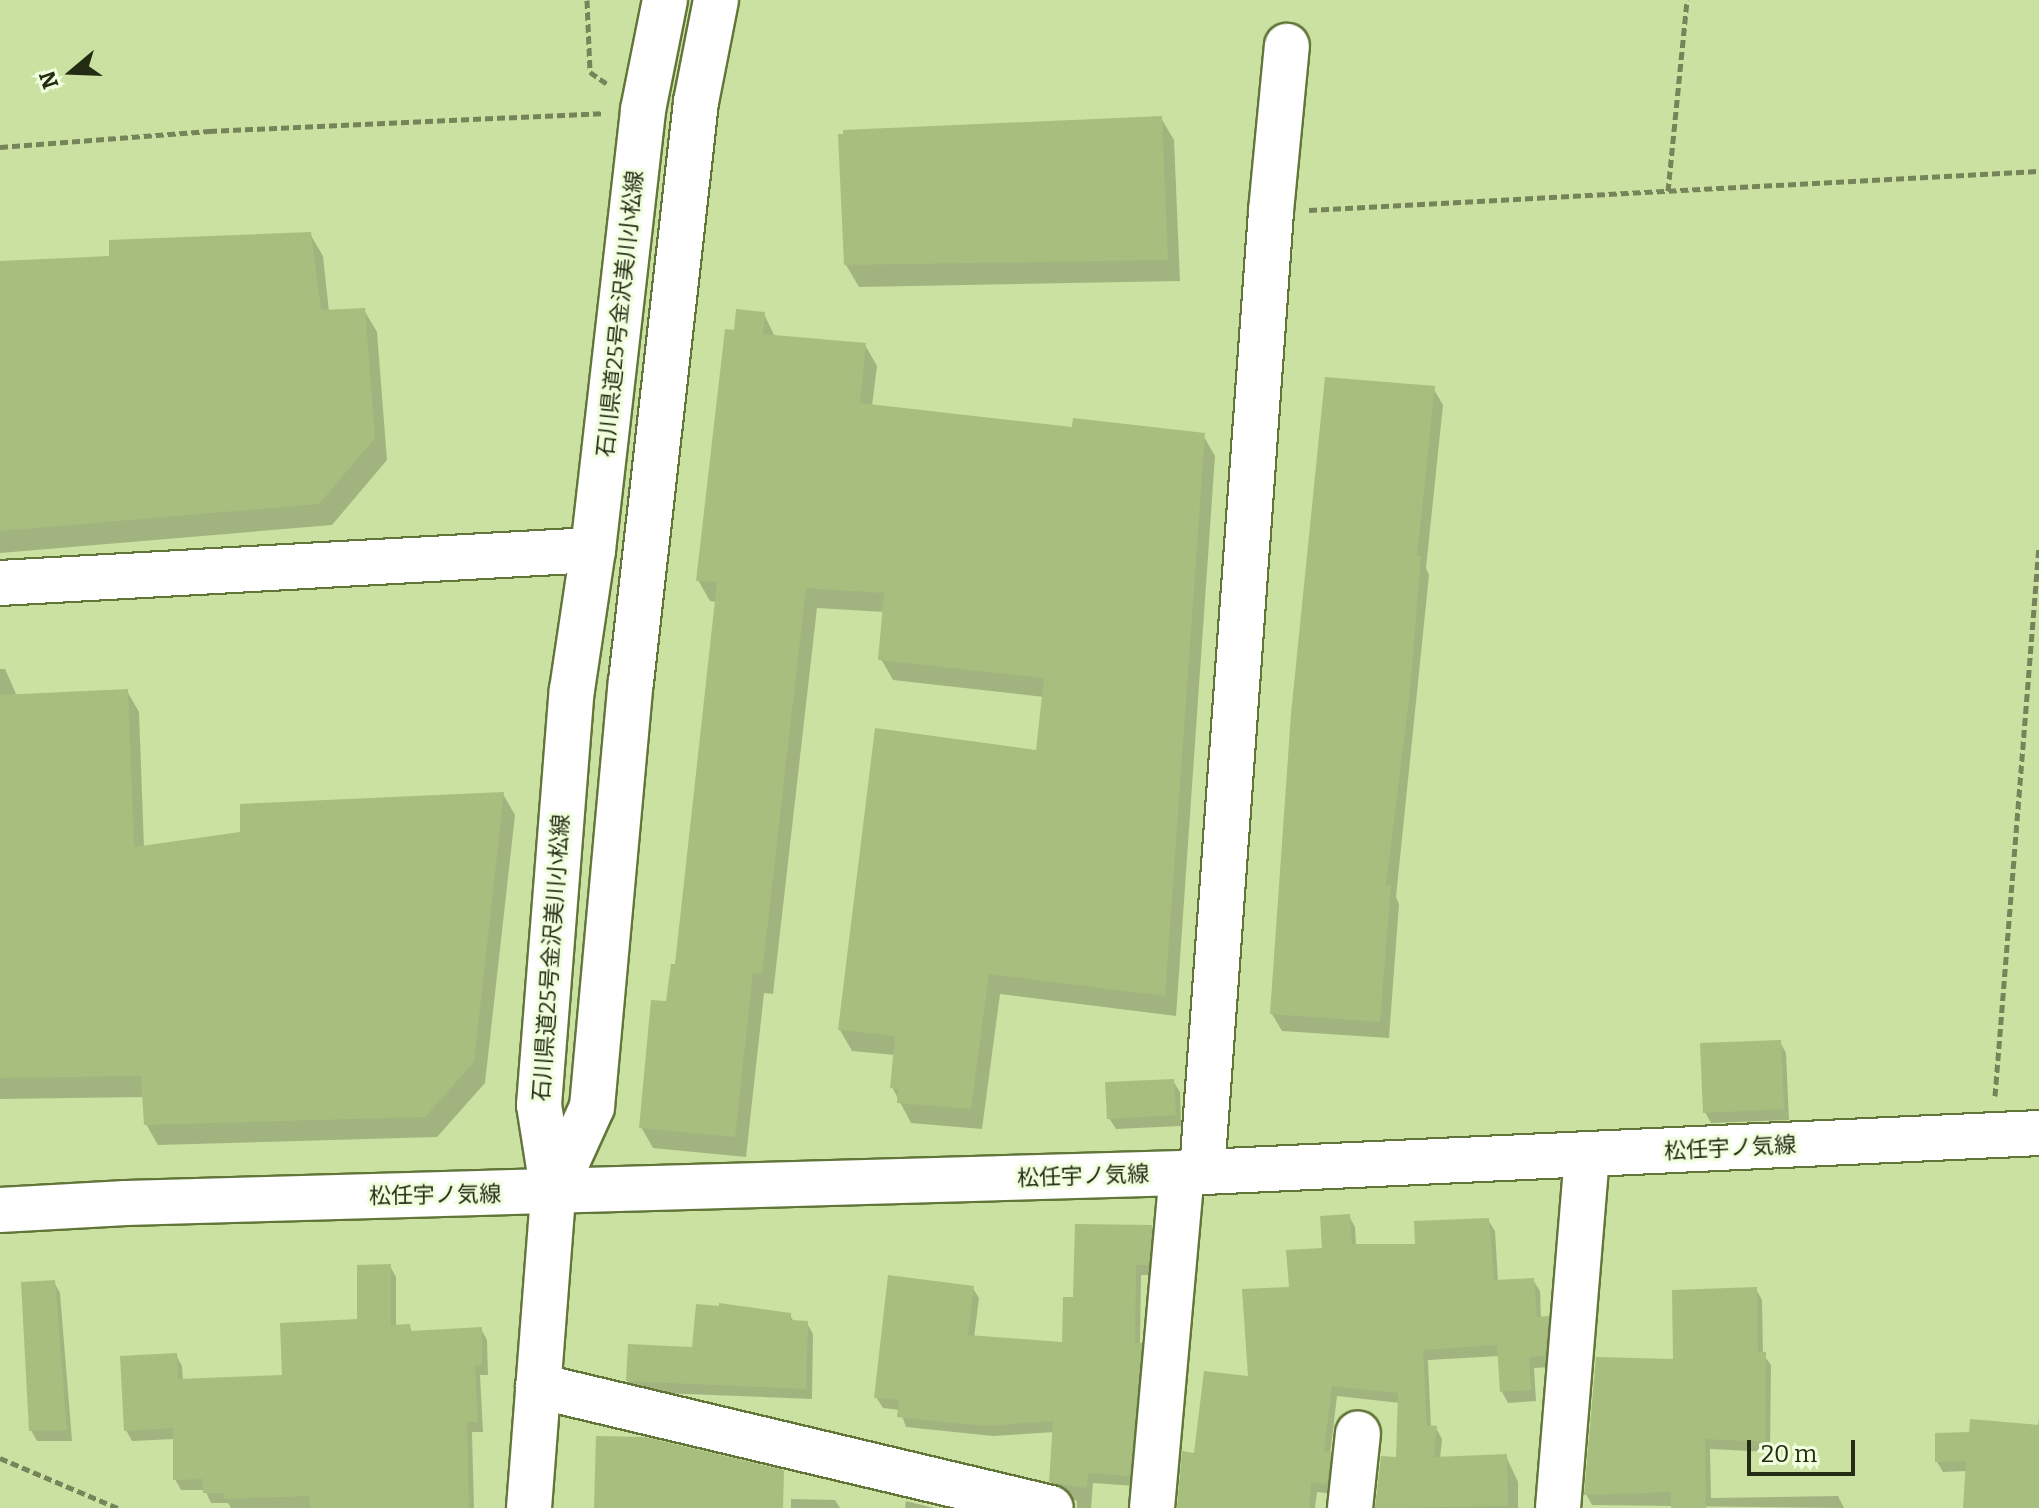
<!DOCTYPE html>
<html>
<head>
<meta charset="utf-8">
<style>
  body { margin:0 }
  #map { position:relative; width:2039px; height:1508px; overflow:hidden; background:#cae1a1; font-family:Bitter,"Noto Sans JP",serif }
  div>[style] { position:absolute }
  .shadow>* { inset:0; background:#0003 }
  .building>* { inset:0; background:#a7be7f }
  .path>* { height:5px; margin-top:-2.5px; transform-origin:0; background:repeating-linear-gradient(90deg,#768559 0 8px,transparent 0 12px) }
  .roads { filter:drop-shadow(2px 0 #62763a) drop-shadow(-2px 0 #62763a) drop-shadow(0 2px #62763a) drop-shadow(0 -2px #62763a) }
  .minor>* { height:44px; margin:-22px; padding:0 22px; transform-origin:22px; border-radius:22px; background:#fff }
  .major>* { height:44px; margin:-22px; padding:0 22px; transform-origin:22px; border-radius:22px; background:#fff }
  span { translate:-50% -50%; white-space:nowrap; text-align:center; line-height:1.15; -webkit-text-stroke:6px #f1fedd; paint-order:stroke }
  .street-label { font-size:22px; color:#242d14 }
  .north { position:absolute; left:32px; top:32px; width:80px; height:80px; -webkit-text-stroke:6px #f1fedd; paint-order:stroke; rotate:251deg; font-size:22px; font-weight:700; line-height:32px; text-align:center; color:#242d14 }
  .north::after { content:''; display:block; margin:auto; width:28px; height:36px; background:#242d14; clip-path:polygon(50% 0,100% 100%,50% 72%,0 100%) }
  .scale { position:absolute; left:1747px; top:1440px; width:108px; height:36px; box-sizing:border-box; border:4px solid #242d14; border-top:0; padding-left:10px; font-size:24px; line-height:28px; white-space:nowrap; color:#242d14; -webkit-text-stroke:6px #f1fedd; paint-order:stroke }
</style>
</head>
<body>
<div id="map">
  <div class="shadow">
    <div style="clip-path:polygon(1161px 118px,1174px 140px,1180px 281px,859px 287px,846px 265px)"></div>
    <div style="clip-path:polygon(310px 234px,323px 256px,329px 312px,364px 310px,377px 332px,387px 460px,332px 525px,0 553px,0 263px,111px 258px)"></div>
    <div style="clip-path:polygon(764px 314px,775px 337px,865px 345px,877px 366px,872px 406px,1073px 429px,1203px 435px,1215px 456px,1176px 1016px,1000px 994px,982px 1129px,911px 1123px,892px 1087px,895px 1055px,852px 1051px,840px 1030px,1037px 752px,1044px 697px,893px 680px,881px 659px,884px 612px,817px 608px,773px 994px,764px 993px,746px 1157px,653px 1148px,641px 1127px,677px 966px,716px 602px,710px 601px,698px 580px,736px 332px)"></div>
    <div style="clip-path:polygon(1433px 388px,1443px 405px,1426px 568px,1429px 575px,1396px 897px,1399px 904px,1389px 1038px,1282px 1031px,1272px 1014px)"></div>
    <div style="clip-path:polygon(0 669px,5px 669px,17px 696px,127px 691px,139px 712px,144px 848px,503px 794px,515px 815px,485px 1083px,437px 1137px,158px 1145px,146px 1124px,144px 1097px,0 1099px)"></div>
    <div style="clip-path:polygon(1780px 1042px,1786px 1053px,1789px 1120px,1711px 1123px,1705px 1112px)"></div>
    <div style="clip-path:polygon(1173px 1081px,1180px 1092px,1181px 1126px,1116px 1129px,1109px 1118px)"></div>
    <div style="clip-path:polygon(1349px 1216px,1355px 1227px,1356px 1246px,1417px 1246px,1488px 1220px,1495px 1231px,1498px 1282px,1533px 1280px,1540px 1291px,1541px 1319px,1548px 1318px,1554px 1329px,1551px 1367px,1534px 1368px,1536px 1401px,1508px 1403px,1502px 1392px,1500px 1356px,1428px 1360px,1431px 1428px,1436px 1428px,1442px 1439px,1440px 1459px,1506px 1456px,1518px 1482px,1518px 1508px,1375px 1508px,1382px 1458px,1398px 1460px,1400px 1403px,1337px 1396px,1330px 1455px,1336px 1465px,1333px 1494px,1317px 1492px,1315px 1508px,1177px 1508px,1195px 1455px,1250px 1379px,1291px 1289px)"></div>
    <div style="clip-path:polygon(1151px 1227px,1157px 1238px,1154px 1275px,1141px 1275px,1140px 1343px,1147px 1355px,1135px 1486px,1093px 1483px,1091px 1508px,1077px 1508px,1077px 1501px,1058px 1493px,1051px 1481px,1055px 1432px,993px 1436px,906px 1427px,900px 1410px,883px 1408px,876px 1397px,972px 1287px,979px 1298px,974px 1338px,1064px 1344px,1075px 1299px)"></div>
    <div style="clip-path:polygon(390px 1266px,396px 1277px,396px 1327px,409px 1326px,413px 1333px,481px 1329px,487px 1340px,488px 1375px,480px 1375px,483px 1432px,472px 1432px,474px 1508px,231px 1508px,228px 1503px,211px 1503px,205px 1490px,181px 1490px,175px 1479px,175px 1439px,132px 1441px,126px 1430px,176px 1355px,182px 1366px,183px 1381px,284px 1377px,359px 1320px)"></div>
    <div style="clip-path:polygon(54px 1282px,60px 1293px,72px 1441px,37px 1441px,31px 1430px)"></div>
    <div style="clip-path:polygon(1756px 1289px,1762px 1300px,1763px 1354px,1771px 1365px,1770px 1452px,1710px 1449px,1711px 1498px,1838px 1496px,1844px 1508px,1592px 1505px,1586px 1494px,1675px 1361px)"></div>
    <div style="clip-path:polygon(790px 1315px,794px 1322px,807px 1323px,813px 1334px,812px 1399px,635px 1392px,628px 1381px,694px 1349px)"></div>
    <div style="clip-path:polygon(2039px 1417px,2039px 1508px,1965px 1508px,1967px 1471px,1943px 1472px,1937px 1462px,2038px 1427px)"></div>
    <div style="clip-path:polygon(791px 1499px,835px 1500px,840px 1508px,791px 1508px)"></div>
    <div style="clip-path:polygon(906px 1501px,934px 1508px,905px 1508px)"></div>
  </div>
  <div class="building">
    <div style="clip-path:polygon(1162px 116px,1168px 260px,844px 265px,838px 134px,843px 134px,843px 130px)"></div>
    <div style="clip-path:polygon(311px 232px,321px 310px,365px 308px,375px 438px,319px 504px,0 531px,0 261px,109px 256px,109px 240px)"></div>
    <div style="clip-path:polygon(736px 309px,765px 312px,763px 334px,866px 343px,860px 403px,1072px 427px,1073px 418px,1205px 433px,1165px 996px,989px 974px,971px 1109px,897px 1103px,898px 1089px,890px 1088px,895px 1036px,838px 1030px,875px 728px,1036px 750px,1044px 678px,878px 660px,884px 593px,806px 588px,762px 974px,753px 973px,735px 1137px,639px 1128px,651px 1000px,666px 1001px,671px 964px,675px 964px,717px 582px,696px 581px,725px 329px,734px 330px)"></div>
    <div style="clip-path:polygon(1325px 377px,1435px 386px,1417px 556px,1421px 556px,1410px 691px,1386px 885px,1391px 885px,1380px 1022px,1270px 1014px,1291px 714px)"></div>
    <div style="clip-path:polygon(128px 689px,134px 847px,240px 832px,240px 804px,504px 792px,474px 1062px,425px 1117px,144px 1125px,141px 1076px,0 1078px,0 695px)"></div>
    <div style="clip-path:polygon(1781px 1040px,1784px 1109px,1703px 1113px,1700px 1043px)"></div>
    <div style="clip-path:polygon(1174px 1079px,1176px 1115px,1107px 1119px,1105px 1082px)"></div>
    <div style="clip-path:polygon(1350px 1214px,1352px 1244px,1415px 1244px,1414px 1221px,1489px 1218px,1494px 1280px,1534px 1278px,1537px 1317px,1549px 1316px,1545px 1356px,1529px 1357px,1531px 1390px,1500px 1392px,1497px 1345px,1423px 1350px,1427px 1425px,1437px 1426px,1434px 1457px,1507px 1454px,1508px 1506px,1375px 1508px,1381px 1456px,1396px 1457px,1398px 1393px,1332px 1386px,1324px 1451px,1331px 1452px,1327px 1484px,1311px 1482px,1309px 1508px,1177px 1508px,1182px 1451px,1194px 1453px,1204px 1371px,1248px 1376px,1242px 1289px,1289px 1287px,1286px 1250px,1322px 1248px,1320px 1216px)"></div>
    <div style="clip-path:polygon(1075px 1224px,1152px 1225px,1149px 1265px,1136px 1265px,1135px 1343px,1142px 1343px,1130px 1476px,1088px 1473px,1087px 1488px,1049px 1482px,1053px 1421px,986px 1426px,897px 1417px,899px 1400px,874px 1398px,888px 1275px,974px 1286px,968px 1335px,1062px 1342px,1063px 1297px,1073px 1297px)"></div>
    <div style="clip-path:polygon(391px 1264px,391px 1325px,410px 1324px,411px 1331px,482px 1327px,482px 1365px,475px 1365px,478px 1422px,467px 1422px,469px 1508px,310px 1508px,309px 1496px,224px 1499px,224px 1493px,203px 1493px,203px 1479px,173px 1480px,173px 1428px,124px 1431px,120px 1356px,177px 1353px,178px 1379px,282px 1375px,280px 1323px,357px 1319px,357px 1265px)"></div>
    <div style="clip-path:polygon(55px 1280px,67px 1430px,29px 1431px,21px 1282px)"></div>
    <div style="clip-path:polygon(1757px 1287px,1758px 1352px,1766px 1352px,1765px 1442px,1705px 1439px,1706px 1508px,1671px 1508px,1671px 1492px,1584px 1495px,1596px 1357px,1673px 1359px,1672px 1290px)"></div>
    <div style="clip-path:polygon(719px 1303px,791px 1313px,791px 1320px,808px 1321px,806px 1389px,626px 1381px,628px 1344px,692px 1347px,696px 1304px,719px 1306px)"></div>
    <div style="clip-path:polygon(1970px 1419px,2039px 1425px,2039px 1508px,1963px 1508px,1966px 1461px,1935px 1462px,1935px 1433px,1969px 1432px)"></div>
    <div style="clip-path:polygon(596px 1436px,645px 1437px,784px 1470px,783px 1508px,594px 1508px)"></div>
  </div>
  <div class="path">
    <div style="left:587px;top:0;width:72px;rotate:87.6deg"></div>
    <div style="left:590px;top:72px;width:21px;rotate:35deg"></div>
    <div style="left:0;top:147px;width:210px;rotate:-4.4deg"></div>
    <div style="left:209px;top:131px;width:393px;rotate:-2.6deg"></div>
    <div style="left:1668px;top:191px;width:192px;rotate:-84.3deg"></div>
    <div style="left:1309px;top:210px;width:731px;rotate:-3.06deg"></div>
    <div style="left:1995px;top:1096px;width:552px;rotate:-85.43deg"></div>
    <div style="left:0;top:1458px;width:128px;rotate:23deg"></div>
  </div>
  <div class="roads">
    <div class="minor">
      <div style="left:0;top:583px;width:594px;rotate:-3.19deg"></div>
      <div style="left:1202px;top:1172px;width:963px;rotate:-85.89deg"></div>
      <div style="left:1271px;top:211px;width:166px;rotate:-84.5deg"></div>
      <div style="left:538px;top:1386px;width:527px;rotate:13.38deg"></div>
      <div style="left:529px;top:1508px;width:316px;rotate:-85.6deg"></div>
      <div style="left:1152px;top:1508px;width:336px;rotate:-84.9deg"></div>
      <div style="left:1350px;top:1508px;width:75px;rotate:-83.9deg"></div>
      <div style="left:1558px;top:1508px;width:354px;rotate:-85.3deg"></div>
    </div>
    <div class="major">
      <div style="left:553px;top:1193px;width:94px;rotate:-65.6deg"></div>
      <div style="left:592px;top:1107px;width:427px;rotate:-84.8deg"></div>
      <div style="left:631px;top:682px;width:584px;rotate:-83.61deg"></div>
      <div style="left:696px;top:102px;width:104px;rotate:-78.9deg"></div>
      <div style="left:553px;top:1193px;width:89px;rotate:-99deg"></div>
      <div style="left:539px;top:1105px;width:416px;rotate:-85.5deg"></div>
      <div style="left:572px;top:690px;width:142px;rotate:-81.5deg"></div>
      <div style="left:593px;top:550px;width:443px;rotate:-83.5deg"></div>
      <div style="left:643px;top:110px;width:112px;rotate:-78.7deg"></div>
      <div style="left:0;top:1210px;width:126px;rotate:-3.2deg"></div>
      <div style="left:126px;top:1203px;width:1056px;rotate:-1.63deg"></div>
      <div style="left:1182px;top:1173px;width:858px;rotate:-2.67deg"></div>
    </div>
  </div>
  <div class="street-label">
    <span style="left:620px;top:314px;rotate:-84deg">石川県道25号金沢美川小松線</span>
    <span style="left:551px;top:958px;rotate:-86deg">石川県道25号金沢美川小松線</span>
    <span style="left:1730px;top:1148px;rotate:-3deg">松任宇ノ気線</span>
    <span style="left:1083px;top:1176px;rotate:-2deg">松任宇ノ気線</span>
    <span style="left:435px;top:1195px;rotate:-1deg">松任宇ノ気線</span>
  </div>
  <div class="north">N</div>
  <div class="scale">20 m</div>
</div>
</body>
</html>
